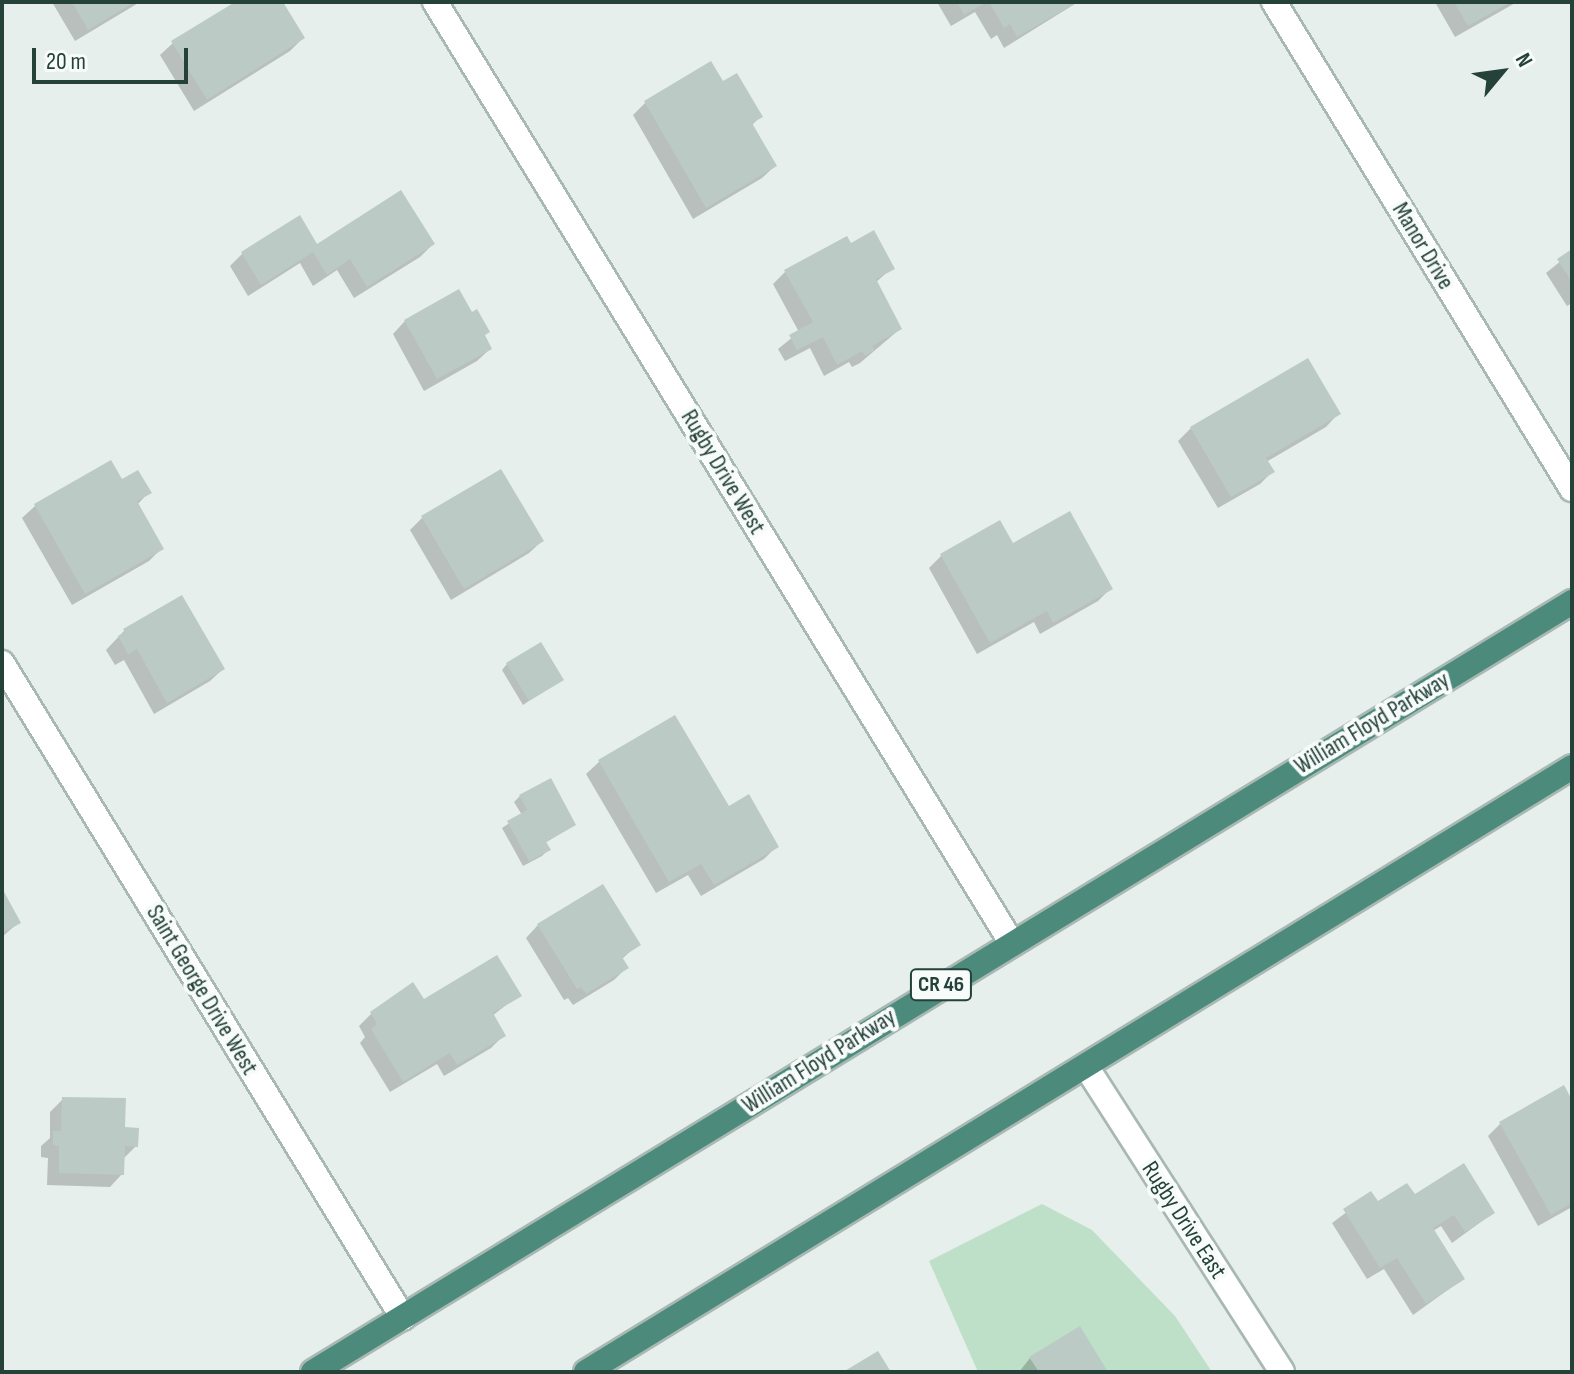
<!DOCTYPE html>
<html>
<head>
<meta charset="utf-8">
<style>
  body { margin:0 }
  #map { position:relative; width:1574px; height:1374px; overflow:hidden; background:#e6efeb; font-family:"Sofia Sans Condensed",sans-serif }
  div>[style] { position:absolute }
  .green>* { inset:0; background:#bfe0c8 }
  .shadow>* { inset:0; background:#0003 }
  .building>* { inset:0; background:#bbcac4 }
  .roads { filter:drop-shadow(2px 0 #a8b8b2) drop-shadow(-2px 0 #a8b8b2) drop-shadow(0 2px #a8b8b2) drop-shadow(0 -2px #a8b8b2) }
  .minor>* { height:24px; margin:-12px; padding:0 12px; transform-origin:12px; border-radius:12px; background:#fff }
  .trunk>* { height:24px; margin:-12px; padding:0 12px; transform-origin:12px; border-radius:12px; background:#4c8a7c }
  span { translate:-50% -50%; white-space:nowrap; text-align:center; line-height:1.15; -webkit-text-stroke:8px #f7fbf9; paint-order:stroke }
  .shield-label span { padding:2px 6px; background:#f7fbf9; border:2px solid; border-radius:6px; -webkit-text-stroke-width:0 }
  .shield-label { font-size:22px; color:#24423a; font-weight:700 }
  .street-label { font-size:24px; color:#24423a }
  .frame { position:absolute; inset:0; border:4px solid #24423a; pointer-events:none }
  .north { position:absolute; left:1462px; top:32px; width:80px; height:80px; -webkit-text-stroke:6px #f7fbf9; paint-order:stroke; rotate:61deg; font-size:22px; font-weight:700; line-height:32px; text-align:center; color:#24423a }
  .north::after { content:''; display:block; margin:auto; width:28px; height:36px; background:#24423a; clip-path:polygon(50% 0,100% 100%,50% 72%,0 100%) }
  .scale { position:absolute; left:32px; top:48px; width:156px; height:36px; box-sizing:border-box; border:4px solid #24423a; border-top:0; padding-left:10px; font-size:24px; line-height:28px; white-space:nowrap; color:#24423a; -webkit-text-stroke:6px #f7fbf9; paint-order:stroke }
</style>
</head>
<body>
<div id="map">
  <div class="green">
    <div style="clip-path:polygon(1042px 1204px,1092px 1230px,1175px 1316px,1212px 1372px,978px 1372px,929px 1261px)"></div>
  </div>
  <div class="shadow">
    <div style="clip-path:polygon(52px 2px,140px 2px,75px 41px)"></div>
    <div style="clip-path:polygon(239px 2px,280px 2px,303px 38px,290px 51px,194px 111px,160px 55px,173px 43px)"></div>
    <div style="clip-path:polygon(937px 2px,1078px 2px,1004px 48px,997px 35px,991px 39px,975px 12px,951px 26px)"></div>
    <div style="clip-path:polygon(1435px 2px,1517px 2px,1455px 37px)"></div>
    <div style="clip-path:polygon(723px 84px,760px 117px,751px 126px,775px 166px,762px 178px,693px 219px,633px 115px,646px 102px)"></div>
    <div style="clip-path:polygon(433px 244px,420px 257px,354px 298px,337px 270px,313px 286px,300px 263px,248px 296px,230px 266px,242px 254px,317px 246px)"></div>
    <div style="clip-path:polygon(850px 246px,892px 268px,875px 283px,900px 329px,860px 363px,852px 367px,849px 362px,824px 376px,810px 348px,785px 361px,778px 349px,799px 332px,773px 284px,786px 271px)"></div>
    <div style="clip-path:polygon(1572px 252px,1572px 303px,1567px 306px,1546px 273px)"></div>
    <div style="clip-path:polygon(405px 321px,490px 349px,477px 361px,424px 391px,393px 334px)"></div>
    <div style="clip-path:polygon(1338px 414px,1326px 427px,1266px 462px,1272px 472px,1260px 484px,1218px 508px,1178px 441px,1191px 428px)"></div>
    <div style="clip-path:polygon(110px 462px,121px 482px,149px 492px,137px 505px,162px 548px,149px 561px,72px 605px,22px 518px,35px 506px)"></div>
    <div style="clip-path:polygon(422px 518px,542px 541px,529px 553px,451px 600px,410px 530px)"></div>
    <div style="clip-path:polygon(1012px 546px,1110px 589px,1098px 601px,1040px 634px,1034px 622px,977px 654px,929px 568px,941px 556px)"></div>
    <div style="clip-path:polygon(125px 630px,223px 669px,210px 681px,154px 714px,124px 660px,115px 665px,106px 650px)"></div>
    <div style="clip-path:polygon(507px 664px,561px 679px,523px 705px,502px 670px)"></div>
    <div style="clip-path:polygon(675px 718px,728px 808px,777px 846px,764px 859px,701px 896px,688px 875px,656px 893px,586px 774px,599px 762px)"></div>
    <div style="clip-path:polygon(520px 796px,574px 825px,545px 843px,548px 850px,542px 856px,523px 866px,502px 828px,522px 815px,514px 802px)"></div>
    <div style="clip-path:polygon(2px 892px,18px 923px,2px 937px)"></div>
    <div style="clip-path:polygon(538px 925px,638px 944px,621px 960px,626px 968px,614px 980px,573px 1005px,568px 998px,564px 1000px,526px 938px)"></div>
    <div style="clip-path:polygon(519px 995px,492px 1016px,504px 1035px,491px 1048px,444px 1076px,437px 1064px,390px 1092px,360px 1043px,365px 1037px,359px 1026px,372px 1013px,423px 1002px)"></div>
    <div style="clip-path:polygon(63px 1099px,123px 1129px,136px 1146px,123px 1159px,122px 1174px,110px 1187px,47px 1185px,48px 1158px,41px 1157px,41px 1146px,50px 1138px,50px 1112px)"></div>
    <div style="clip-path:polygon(1572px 1104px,1572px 1207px,1538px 1226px,1488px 1136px,1500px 1124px)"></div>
    <div style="clip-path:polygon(1371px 1194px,1377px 1204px,1414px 1197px,1493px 1213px,1452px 1243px,1441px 1226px,1433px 1231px,1463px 1279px,1413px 1315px,1384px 1269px,1367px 1279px,1332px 1223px)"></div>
    <div style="clip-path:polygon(1030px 1358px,1106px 1372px,1019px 1372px)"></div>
  </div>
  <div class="building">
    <div style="clip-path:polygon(72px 2px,135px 2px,88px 30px)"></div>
    <div style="clip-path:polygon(235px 2px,283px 2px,305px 38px,207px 100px,171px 41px)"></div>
    <div style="clip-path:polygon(957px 2px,987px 2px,964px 15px)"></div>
    <div style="clip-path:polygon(989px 2px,1078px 2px,1017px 37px,1010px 24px,1004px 28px)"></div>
    <div style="clip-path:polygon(1454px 2px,1511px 2px,1468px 26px)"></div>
    <div style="clip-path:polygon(711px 61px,723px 81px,737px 73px,763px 117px,752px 123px,777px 166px,706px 208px,644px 101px)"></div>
    <div style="clip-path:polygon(401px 190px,435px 244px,367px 287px,350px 259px,327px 275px,313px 252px,261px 285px,241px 252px,300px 215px,317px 244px)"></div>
    <div style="clip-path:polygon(874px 230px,895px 269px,876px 279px,902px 329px,872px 346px,875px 350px,865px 356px,862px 351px,837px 365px,823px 337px,797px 350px,789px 335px,813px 322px,784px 270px,847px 236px,851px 243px)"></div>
    <div style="clip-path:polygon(1572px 249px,1572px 282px,1557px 259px)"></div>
    <div style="clip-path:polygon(459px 289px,472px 312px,477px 309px,490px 332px,485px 335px,492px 349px,437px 379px,404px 320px)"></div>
    <div style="clip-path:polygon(1308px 358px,1341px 414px,1266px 458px,1275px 472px,1231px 497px,1190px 427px)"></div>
    <div style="clip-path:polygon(111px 460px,122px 479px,138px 470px,152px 493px,137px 501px,164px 549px,85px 594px,34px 504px)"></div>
    <div style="clip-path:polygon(501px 469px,544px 541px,464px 589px,421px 516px)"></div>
    <div style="clip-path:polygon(1070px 511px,1113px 589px,1053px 623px,1047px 611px,990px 643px,940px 554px,1000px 520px,1013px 543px)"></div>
    <div style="clip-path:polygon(182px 595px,225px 669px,167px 703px,137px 649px,128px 654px,118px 636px,125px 632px,123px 629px)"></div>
    <div style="clip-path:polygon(541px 642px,564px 680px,529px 701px,506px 663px)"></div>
    <div style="clip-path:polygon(675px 715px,729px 806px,749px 794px,779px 847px,714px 885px,701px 864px,669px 882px,598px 760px)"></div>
    <div style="clip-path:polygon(551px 778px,576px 825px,546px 842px,551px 850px,529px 861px,507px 821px,527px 810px,519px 795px)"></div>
    <div style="clip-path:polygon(603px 884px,641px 945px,622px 957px,629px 968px,586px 994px,581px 987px,577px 989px,537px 924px)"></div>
    <div style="clip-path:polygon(2px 888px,21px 923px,2px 933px)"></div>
    <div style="clip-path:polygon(497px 955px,522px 996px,493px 1013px,506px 1036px,457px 1065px,450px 1053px,403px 1082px,371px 1029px,377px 1024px,370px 1012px,413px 982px,424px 999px)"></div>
    <div style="clip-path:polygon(1564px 1085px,1572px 1100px,1572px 1203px,1551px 1215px,1499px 1122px)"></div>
    <div style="clip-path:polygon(62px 1097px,126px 1098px,125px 1127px,139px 1128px,138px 1147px,125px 1146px,124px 1175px,59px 1173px,59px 1146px,53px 1145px,53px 1131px,61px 1131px)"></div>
    <div style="clip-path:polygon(1464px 1163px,1495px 1213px,1465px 1232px,1454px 1215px,1433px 1228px,1465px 1279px,1426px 1304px,1397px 1258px,1380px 1268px,1343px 1209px,1371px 1191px,1378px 1201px,1407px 1183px,1415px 1194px)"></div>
    <div style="clip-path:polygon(1080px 1326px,1108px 1372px,1039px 1372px,1029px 1357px)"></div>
    <div style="clip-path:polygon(878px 1351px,891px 1372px,843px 1372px)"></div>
  </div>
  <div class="roads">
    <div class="minor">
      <div style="left:435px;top:2px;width:1102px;rotate:58.5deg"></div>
      <div style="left:1274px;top:2px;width:571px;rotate:58.54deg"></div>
      <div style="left:2px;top:663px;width:768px;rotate:58.52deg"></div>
      <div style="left:1087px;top:1068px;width:361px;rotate:57.3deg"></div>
    </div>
    <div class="trunk">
      <div style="left:313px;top:1372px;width:1476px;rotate:-31.45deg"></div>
      <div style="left:586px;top:1372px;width:1157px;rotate:-31.53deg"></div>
    </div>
  </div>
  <div class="shield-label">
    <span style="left:941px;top:985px">CR 46</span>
  </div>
  <div class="street-label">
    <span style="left:1423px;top:246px;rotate:59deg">Manor Drive</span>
    <span style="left:723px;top:472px;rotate:59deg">Rugby Drive West</span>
    <span style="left:1372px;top:723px;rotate:-31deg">William Floyd Parkway</span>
    <span style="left:202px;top:990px;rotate:59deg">Saint George Drive West</span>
    <span style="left:819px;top:1061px;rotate:-32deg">William Floyd Parkway</span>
    <span style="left:1184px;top:1220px;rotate:57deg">Rugby Drive East</span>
  </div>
  <div class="frame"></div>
  <div class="north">N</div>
  <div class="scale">20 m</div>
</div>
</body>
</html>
